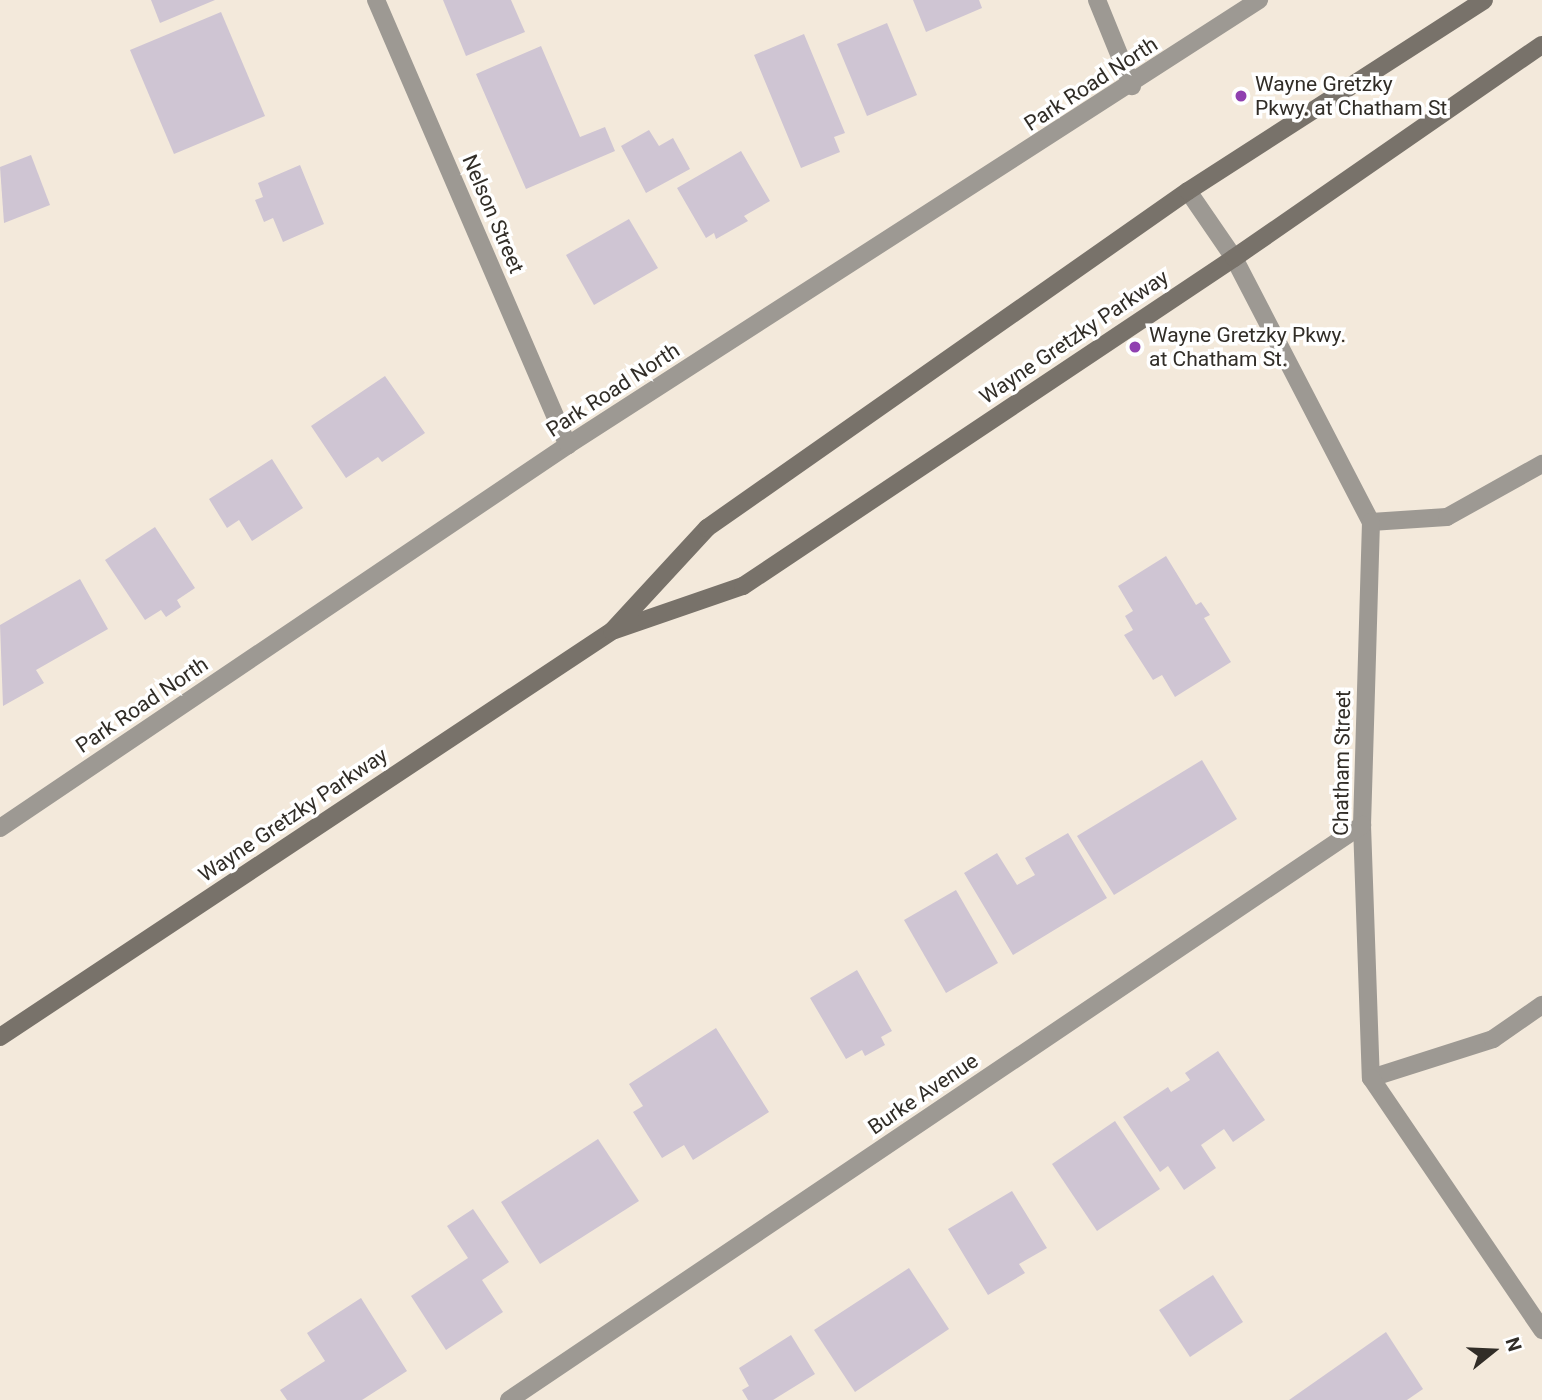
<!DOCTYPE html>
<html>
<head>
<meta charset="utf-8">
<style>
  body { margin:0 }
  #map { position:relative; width:1542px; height:1400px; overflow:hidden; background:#f3e9db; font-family:Roboto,sans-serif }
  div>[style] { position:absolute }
  .building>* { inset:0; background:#cfc5d3 }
  .lane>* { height:18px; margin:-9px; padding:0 9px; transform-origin:9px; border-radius:9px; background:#9d9993 }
  .street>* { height:18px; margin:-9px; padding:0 9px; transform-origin:9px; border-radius:9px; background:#9d9993 }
  .secondary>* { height:18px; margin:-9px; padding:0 9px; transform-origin:9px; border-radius:9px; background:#78726a }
  .dots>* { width:19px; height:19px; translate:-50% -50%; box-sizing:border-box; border:4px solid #fff; border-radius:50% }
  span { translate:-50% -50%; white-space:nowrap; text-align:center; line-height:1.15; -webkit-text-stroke:7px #fff; paint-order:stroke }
  .street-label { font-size:21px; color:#312d27 }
  .poi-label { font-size:21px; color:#312d27 }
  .left { translate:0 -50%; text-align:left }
  .north { position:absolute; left:1458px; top:1316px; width:70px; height:70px; -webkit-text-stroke:5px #fff; paint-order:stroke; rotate:72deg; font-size:19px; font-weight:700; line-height:28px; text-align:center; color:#312d27 }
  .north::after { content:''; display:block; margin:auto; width:24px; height:32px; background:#312d27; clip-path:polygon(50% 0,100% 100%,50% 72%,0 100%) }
</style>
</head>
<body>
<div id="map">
  <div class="building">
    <div style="clip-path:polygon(151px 0,215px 0,160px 23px)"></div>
    <div style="clip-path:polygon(443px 0,511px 0,525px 32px,466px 56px)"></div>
    <div style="clip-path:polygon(913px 0,979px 0,982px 8px,926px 32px)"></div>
    <div style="clip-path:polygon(221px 12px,265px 116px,174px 154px,130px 50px)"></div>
    <div style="clip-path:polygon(887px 23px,917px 95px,867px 116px,837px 44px)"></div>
    <div style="clip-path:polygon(804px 34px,845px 133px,834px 137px,840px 152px,801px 168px,754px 55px)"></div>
    <div style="clip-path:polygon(541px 46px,580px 137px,605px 127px,615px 151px,526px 189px,476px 74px)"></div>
    <div style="clip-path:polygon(649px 130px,659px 146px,673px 138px,690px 169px,646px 193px,621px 146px)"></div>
    <div style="clip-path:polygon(741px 151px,770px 201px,744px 216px,748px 221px,716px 239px,714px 233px,706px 238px,677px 188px)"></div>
    <div style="clip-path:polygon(31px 155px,50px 205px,4px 223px,0 167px)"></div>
    <div style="clip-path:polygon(300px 165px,324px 224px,283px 242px,273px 218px,264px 222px,255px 200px,263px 197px,258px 183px)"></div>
    <div style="clip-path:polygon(629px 219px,658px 268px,594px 305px,566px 255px)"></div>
    <div style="clip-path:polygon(385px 376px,425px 433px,382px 462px,378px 457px,346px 478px,311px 426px)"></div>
    <div style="clip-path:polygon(272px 459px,303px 508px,252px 541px,239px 520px,227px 528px,209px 499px)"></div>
    <div style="clip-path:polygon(155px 527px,195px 588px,177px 600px,181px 607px,166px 617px,161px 610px,145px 620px,105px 560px)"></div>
    <div style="clip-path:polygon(1166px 556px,1196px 605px,1201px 602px,1210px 615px,1204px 618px,1231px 662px,1175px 697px,1162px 675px,1153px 680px,1124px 635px,1133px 630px,1125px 616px,1133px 611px,1118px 586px)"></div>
    <div style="clip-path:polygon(80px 579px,108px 629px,36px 670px,44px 683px,3px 706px,0 625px)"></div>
    <div style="clip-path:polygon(1202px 760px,1237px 819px,1114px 895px,1077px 836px)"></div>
    <div style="clip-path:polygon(1068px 833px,1107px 898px,1013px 955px,964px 873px,997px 853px,1017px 885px,1035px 875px,1025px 858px)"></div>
    <div style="clip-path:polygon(956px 890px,998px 963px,946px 993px,904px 920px)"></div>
    <div style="clip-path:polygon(857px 970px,892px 1031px,881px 1037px,885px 1045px,865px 1056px,862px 1050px,846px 1059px,810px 998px)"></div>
    <div style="clip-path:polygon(716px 1028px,769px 1112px,693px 1160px,684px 1145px,662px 1158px,633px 1112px,643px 1106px,629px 1084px)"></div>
    <div style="clip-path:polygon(1218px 1051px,1265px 1120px,1233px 1142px,1224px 1129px,1201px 1145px,1216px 1168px,1184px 1190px,1168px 1166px,1160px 1172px,1123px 1117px,1168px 1087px,1171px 1092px,1190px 1080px,1185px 1073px)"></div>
    <div style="clip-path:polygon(1115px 1121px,1160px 1189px,1097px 1231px,1052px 1164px)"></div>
    <div style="clip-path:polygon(598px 1139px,639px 1201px,540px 1264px,501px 1202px)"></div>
    <div style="clip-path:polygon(1012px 1191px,1047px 1248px,1019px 1264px,1025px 1273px,988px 1295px,948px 1229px)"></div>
    <div style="clip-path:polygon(473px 1209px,509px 1262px,482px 1280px,503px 1312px,446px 1350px,411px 1296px,468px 1258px,447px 1226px)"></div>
    <div style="clip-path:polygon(909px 1268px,949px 1329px,855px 1392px,814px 1330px)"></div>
    <div style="clip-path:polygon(1213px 1275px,1243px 1322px,1190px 1357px,1159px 1310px)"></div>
    <div style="clip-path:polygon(361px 1298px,407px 1371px,362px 1400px,287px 1400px,280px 1390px,325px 1361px,307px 1333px)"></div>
    <div style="clip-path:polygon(1386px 1332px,1423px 1389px,1407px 1400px,1289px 1400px)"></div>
    <div style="clip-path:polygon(791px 1335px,815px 1374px,773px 1400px,748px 1400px,742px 1390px,749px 1386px,739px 1368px)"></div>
  </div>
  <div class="lane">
    <div style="left:1371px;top:522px;width:76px;rotate:-3.8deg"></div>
    <div style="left:1447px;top:517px;width:109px;rotate:-29.2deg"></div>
    <div style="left:1371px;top:1078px;width:128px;rotate:-17.7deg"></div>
    <div style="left:1493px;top:1039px;width:60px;rotate:-34.8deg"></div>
  </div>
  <div class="street">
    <div style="left:376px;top:0;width:485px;rotate:66.7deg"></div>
    <div style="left:1097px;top:0;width:93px;rotate:67.9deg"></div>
    <div style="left:1188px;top:191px;width:81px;rotate:55.5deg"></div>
    <div style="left:1234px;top:258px;width:297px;rotate:62.6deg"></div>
    <div style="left:1371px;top:522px;width:303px;rotate:91.7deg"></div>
    <div style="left:1362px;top:825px;width:253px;rotate:88deg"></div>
    <div style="left:1371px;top:1078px;width:305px;rotate:55.8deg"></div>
    <div style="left:0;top:828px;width:685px;rotate:-33.99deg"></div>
    <div style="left:568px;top:445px;width:822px;rotate:-32.78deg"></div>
    <div style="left:509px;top:1400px;width:1029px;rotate:-33.98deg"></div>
  </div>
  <div class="secondary">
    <div style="left:615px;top:630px;width:135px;rotate:-19deg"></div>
    <div style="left:743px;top:586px;width:590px;rotate:-33.74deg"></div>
    <div style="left:1234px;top:258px;width:374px;rotate:-34.7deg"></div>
    <div style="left:0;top:1037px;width:734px;rotate:-33.56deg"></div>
    <div style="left:612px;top:631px;width:140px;rotate:-47.3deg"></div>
    <div style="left:707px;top:528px;width:587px;rotate:-35.02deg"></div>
    <div style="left:1188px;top:191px;width:352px;rotate:-32.8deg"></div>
  </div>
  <div class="dots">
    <div style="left:1241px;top:96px;background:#9040b0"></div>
    <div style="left:1135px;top:347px;background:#9040b0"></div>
  </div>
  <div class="street-label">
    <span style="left:1091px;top:84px;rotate:-33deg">Park Road North</span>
    <span style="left:493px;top:214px;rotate:67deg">Nelson Street</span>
    <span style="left:1074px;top:337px;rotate:-34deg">Wayne Gretzky Parkway</span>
    <span style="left:613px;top:390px;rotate:-33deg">Park Road North</span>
    <span style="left:142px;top:705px;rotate:-34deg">Park Road North</span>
    <span style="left:1342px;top:763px;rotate:-89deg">Chatham Street</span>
    <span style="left:293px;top:815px;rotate:-34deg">Wayne Gretzky Parkway</span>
    <span style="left:923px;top:1094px;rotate:-34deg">Burke Avenue</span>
  </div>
  <div class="poi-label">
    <span class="left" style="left:1255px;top:96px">Wayne Gretzky<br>Pkwy. at Chatham St</span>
    <span class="left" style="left:1149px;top:347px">Wayne Gretzky Pkwy.<br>at Chatham St.</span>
  </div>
  <div class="north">N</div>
</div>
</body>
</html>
